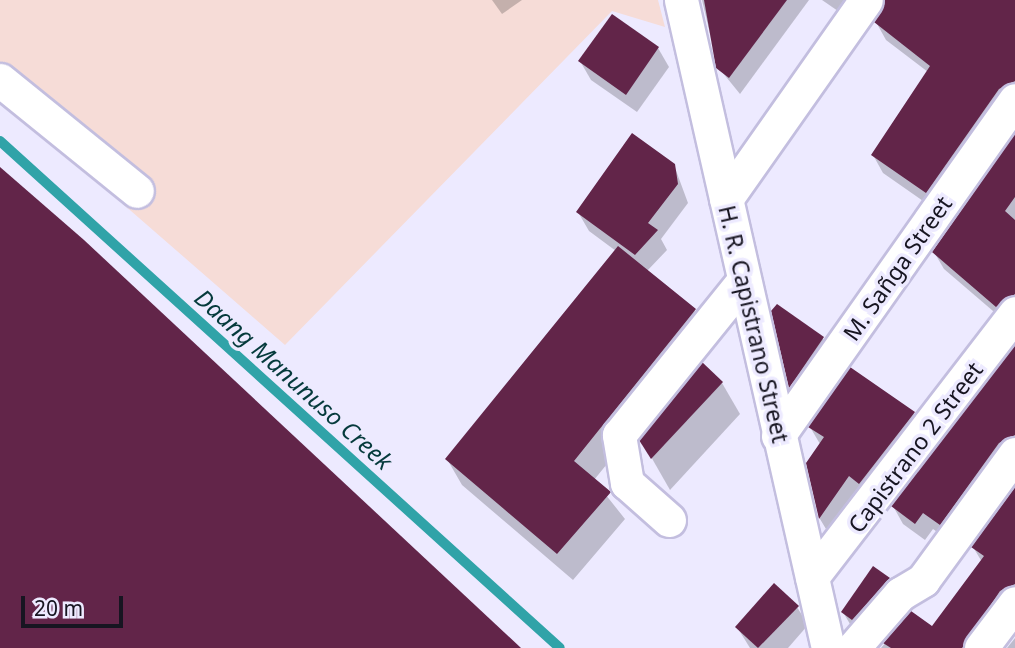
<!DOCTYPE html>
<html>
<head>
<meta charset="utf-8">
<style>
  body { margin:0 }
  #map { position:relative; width:1015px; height:648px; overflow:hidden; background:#edeaff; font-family:"Noto Sans",sans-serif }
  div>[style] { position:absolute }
  .industrial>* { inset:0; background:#f6dcd7 }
  .shadow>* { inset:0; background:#0003 }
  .stream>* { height:10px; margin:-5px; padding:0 5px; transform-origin:5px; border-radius:5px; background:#30a3a8 }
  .building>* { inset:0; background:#622549 }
  .roads { filter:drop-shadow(2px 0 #c3bedf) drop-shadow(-2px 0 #c3bedf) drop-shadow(0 2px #c3bedf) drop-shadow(0 -2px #c3bedf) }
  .minor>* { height:33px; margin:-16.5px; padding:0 16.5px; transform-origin:16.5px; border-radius:16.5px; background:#fff }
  span { translate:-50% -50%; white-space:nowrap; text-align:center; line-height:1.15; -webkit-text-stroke:7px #edeaff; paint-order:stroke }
  .street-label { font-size:23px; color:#171521 }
  .water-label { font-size:24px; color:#053a3c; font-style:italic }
  .scale { position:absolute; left:21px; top:596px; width:102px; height:32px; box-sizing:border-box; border:4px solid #171521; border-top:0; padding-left:9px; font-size:21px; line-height:24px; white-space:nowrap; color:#171521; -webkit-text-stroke:5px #edeaff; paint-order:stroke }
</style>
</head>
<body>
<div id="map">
  <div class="industrial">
    <div style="clip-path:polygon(0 0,658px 0,665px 27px,612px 11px,285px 345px,0 97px)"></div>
  </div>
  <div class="shadow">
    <div style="clip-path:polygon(492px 0,522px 0,502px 14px)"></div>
    <div style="clip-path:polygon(702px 0,809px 0,740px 94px,718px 67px)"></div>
    <div style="clip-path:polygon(822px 0,867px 0,851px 20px)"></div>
    <div style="clip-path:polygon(868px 0,1015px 0,1015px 104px,936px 210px,883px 173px,873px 155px,928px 72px,886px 40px,876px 22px,887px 1px)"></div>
    <div style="clip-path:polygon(658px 48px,669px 67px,637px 112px,591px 80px,580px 61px)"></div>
    <div style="clip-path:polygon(1015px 136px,1015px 319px,1007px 323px,944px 269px,934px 252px)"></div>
    <div style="clip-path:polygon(674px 165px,688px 203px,661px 239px,667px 250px,647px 271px,694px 310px,710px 337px,594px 480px,625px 519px,573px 580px,462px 485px,447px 459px,616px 251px,589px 231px,578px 212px)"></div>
    <div style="clip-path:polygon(773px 312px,823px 339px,833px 358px,800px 404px)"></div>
    <div style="clip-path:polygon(1015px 344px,1015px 456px,950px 541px,933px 529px,925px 540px,903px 524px,893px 506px)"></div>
    <div style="clip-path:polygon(722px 383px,740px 414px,670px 490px,642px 441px)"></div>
    <div style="clip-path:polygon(913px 413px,929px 439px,835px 544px,820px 519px,808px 463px,820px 444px,810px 427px)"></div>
    <div style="clip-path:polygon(1015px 487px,1015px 606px,980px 648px,881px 648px,911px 613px,933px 629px,982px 562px,973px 547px)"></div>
    <div style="clip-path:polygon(889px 579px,899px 598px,854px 631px,843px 612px)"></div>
    <div style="clip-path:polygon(797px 607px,808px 625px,788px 648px,750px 648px,737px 627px)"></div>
    <div style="clip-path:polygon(1015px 638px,1015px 648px,1007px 648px)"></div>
  </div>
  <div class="stream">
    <div style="left:0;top:141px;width:755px;rotate:42.16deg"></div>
  </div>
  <div class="building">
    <div style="clip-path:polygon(704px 0,787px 0,729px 78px,716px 68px)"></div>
    <div style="clip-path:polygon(885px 0,1015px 0,1015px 81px,999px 89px,926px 193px,871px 155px,930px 66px,874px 22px)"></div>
    <div style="clip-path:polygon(612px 14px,659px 47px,626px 95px,578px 61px)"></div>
    <div style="clip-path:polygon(632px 133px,675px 164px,678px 184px,648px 223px,658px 230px,635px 255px,576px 212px)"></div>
    <div style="clip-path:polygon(1015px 133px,1015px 197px,1005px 211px,1015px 220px,1015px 294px,996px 307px,932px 252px)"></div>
    <div style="clip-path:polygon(0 167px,84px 240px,521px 648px,0 648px)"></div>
    <div style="clip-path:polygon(618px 246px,696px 309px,574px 461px,611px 492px,557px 554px,445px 459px)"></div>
    <div style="clip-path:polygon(777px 304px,824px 337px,789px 388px,771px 311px)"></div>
    <div style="clip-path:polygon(1015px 345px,1015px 435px,999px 443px,940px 525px,923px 513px,915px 524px,891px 506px)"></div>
    <div style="clip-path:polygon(702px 362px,723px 382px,651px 459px,639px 440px)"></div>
    <div style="clip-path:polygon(850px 367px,915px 412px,859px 484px,849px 476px,819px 519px,806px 463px,824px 437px,808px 427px)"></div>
    <div style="clip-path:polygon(1015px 487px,1015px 584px,1000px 591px,962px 648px,891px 648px,883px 643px,911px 611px,932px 626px,984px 556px,971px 547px)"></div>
    <div style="clip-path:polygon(873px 566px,890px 578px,852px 620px,841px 612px)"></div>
    <div style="clip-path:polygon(774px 583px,799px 606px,758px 648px,735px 627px)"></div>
  </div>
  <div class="roads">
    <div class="minor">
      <div style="left:681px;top:0;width:664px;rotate:77.22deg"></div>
      <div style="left:0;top:80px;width:176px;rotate:39deg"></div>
      <div style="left:726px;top:199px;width:243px;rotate:-54.9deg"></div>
      <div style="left:778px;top:436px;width:411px;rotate:-54.8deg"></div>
      <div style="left:669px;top:520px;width:56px;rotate:-138.6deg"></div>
      <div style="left:627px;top:483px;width:49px;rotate:-99.5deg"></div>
      <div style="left:619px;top:435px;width:199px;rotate:-51.1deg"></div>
      <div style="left:812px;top:577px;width:333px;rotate:-52.4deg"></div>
      <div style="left:853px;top:648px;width:72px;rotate:-49deg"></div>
      <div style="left:900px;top:594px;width:27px;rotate:-31deg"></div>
      <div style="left:923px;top:580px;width:156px;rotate:-53.9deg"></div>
      <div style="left:981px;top:648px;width:56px;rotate:-52.9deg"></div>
    </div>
  </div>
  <div class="street-label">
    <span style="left:897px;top:268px;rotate:-55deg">M. Sañga Street</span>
    <span style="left:754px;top:324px;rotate:77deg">H. R. Capistrano Street</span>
    <span style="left:915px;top:447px;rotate:-53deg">Capistrano 2 Street</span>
  </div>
  <div class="water-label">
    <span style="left:294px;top:379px;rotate:42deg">Daang Manunuso Creek</span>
  </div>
  <div class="scale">20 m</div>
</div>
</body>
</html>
